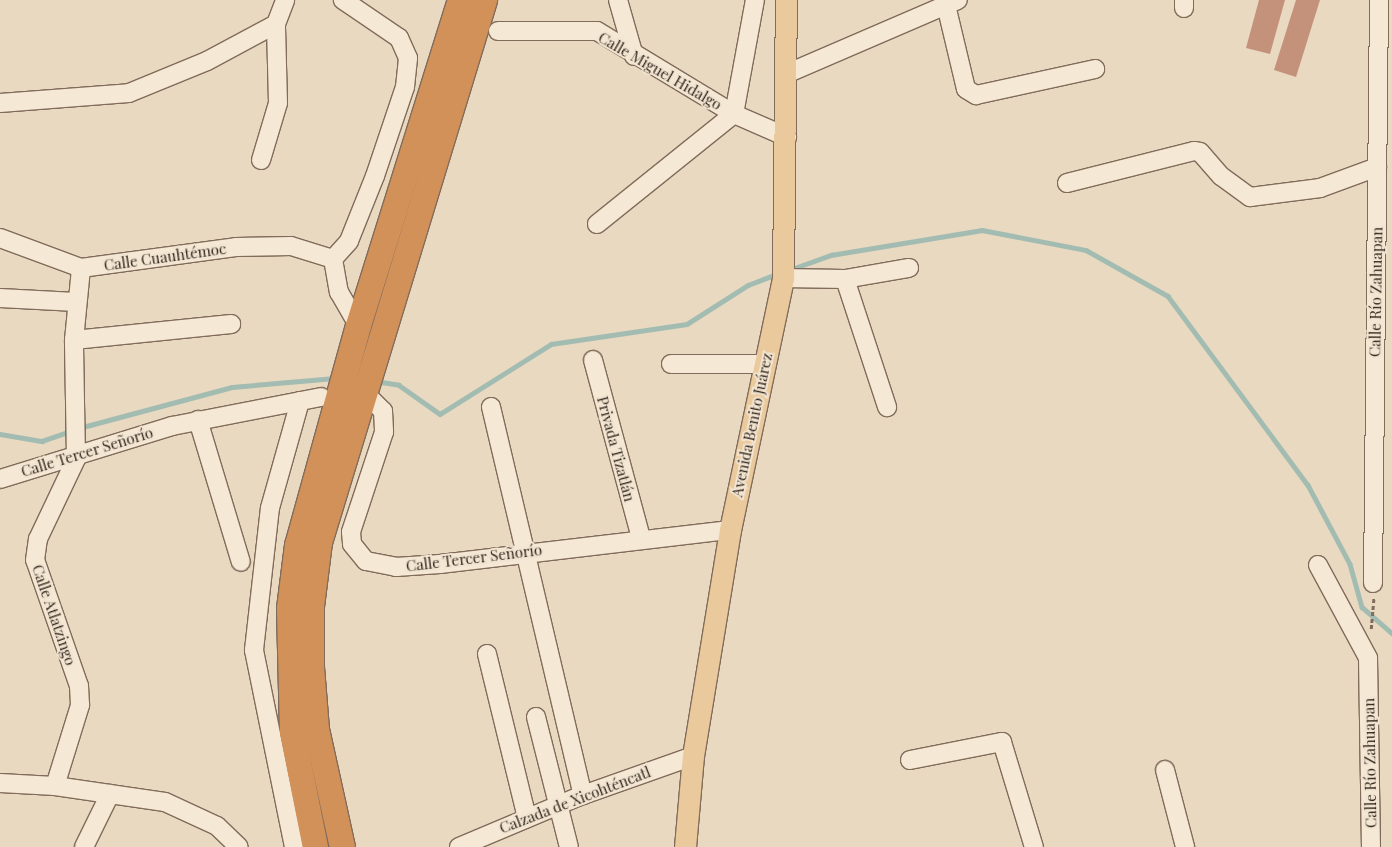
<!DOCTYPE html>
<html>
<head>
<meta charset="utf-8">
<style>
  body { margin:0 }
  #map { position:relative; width:1392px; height:847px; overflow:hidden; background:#e9d9c1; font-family:"Playfair Display",serif }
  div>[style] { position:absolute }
  .stream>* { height:4.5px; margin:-2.25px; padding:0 2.25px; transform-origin:2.25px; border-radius:2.25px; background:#a3bcb2 }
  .building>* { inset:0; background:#c4927b }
  .path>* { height:2.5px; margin-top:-1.25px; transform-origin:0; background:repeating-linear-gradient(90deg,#816b5b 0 4px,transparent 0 6.5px) }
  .roads { filter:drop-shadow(1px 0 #816b5b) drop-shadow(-1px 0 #816b5b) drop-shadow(0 1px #816b5b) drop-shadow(0 -1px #816b5b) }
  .minor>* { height:18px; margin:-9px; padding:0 9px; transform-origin:9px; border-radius:9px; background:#f5e8d4 }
  .major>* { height:21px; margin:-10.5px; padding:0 10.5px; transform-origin:10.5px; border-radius:10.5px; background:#eaca9c }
  .highway>* { height:25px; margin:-12.5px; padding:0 12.5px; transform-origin:12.5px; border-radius:12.5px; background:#d29159 }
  span { translate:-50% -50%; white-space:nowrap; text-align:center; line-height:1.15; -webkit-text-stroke:4px #f1e4d0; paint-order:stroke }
  .street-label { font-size:15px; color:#32251d }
</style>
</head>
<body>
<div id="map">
  <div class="stream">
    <div style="left:789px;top:270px;width:45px;rotate:-19.7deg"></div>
    <div style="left:831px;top:255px;width:153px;rotate:-9.4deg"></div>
    <div style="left:982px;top:230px;width:106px;rotate:10.9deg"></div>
    <div style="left:1086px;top:250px;width:94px;rotate:29.3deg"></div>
    <div style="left:1168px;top:296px;width:235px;rotate:53.5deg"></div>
    <div style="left:1308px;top:485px;width:89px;rotate:62deg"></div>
    <div style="left:1350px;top:564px;width:45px;rotate:74.4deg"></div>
    <div style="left:1362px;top:607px;width:40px;rotate:41deg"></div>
    <div style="left:375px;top:381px;width:24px;rotate:9deg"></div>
    <div style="left:399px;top:385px;width:50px;rotate:35.3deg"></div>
    <div style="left:440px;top:414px;width:131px;rotate:-32.2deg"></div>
    <div style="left:551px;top:344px;width:137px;rotate:-8.4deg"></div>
    <div style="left:687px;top:324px;width:72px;rotate:-32.6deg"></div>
    <div style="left:748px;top:285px;width:31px;rotate:-21deg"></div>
    <div style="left:79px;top:428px;width:158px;rotate:-15deg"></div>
    <div style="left:232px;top:387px;width:103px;rotate:-5deg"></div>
    <div style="left:0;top:434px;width:43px;rotate:9.5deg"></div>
    <div style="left:42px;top:441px;width:31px;rotate:-19deg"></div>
  </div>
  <div class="building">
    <div style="clip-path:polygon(1259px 0,1285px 0,1270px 54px,1246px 48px)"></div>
    <div style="clip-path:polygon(1296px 0,1320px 0,1296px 77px,1274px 70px)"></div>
  </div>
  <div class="path">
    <div style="left:1371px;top:629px;width:32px;rotate:-85deg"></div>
  </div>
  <div class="roads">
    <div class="minor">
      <div style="left:618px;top:0;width:58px;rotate:74.1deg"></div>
      <div style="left:946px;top:5px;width:86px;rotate:76.6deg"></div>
      <div style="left:966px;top:89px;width:12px;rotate:31deg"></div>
      <div style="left:976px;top:95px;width:122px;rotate:-12.3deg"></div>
      <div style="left:1184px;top:8px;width:8px;rotate:-90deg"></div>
      <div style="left:498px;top:31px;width:99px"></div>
      <div style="left:597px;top:31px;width:160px;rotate:31.2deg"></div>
      <div style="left:734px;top:114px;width:58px;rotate:23.5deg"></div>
      <div style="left:786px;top:74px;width:187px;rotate:-23.3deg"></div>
      <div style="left:0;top:103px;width:129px;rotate:-4.4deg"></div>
      <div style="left:129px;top:93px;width:84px;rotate:-22.3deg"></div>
      <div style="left:207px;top:61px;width:78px;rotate:-28.2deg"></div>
      <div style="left:261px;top:160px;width:59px;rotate:-73.4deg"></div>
      <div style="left:278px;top:103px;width:79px;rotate:-91.5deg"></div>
      <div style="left:276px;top:24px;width:26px;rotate:-69deg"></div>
      <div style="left:1067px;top:183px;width:131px;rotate:-14.1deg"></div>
      <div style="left:1194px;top:151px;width:6px;rotate:9deg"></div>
      <div style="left:1200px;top:152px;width:32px;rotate:49deg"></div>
      <div style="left:1221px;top:176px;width:36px;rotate:36deg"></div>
      <div style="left:1250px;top:197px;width:71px;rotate:-7.3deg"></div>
      <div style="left:1320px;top:188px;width:61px;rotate:-20.2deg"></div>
      <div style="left:597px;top:224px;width:176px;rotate:-38.8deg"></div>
      <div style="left:734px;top:114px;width:116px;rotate:-79.6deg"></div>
      <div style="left:0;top:238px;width:86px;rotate:20.3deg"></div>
      <div style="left:81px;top:268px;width:156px;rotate:-7.7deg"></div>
      <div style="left:236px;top:247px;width:55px;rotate:-1deg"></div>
      <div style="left:291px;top:246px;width:44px;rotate:17.2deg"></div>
      <div style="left:333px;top:259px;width:24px;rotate:-48deg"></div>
      <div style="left:349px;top:241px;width:70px;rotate:-68.2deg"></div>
      <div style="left:375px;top:176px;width:94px;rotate:-71.4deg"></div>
      <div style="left:405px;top:87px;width:29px;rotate:-84deg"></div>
      <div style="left:408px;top:58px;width:22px;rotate:-114deg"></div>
      <div style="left:399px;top:38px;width:68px;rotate:-145.8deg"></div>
      <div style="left:333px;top:259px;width:34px;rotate:80deg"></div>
      <div style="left:339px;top:292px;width:38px;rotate:60deg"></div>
      <div style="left:783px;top:278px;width:62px;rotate:0.9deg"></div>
      <div style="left:845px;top:279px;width:65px;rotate:-9.8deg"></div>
      <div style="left:845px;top:279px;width:135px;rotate:71.8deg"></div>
      <div style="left:0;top:298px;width:76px;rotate:3deg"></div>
      <div style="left:74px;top:340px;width:158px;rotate:-5.8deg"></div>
      <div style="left:593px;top:360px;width:184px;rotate:74.9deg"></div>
      <div style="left:671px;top:364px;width:93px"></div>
      <div style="left:371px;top:399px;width:17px;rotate:45deg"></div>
      <div style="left:383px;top:411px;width:21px;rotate:87deg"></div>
      <div style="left:384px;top:432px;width:105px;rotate:108.3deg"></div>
      <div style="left:351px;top:532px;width:12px;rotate:85deg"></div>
      <div style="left:352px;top:544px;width:22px;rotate:51deg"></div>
      <div style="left:366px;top:561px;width:31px;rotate:11deg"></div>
      <div style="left:396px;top:567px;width:44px;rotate:-3.9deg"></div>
      <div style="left:440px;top:564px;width:292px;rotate:-6.7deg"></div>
      <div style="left:491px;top:407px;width:399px;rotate:76.7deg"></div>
      <div style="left:198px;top:420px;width:148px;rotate:73.2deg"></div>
      <div style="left:0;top:479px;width:180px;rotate:-17.1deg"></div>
      <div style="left:172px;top:426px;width:152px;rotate:-11deg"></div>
      <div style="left:1318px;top:565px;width:106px;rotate:61.7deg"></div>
      <div style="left:1368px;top:658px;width:189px;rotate:89.1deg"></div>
      <div style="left:1373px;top:583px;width:583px;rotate:-89.41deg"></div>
      <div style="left:487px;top:654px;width:169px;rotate:76.3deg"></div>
      <div style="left:536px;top:717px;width:134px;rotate:75.8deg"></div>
      <div style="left:910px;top:760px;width:94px;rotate:-11.1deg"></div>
      <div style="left:1002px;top:742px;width:110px;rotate:73.1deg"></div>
      <div style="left:1165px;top:770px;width:80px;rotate:75.4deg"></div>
      <div style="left:0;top:783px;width:55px;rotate:3.1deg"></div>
      <div style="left:55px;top:786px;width:111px;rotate:8.3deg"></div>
      <div style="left:165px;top:802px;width:57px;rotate:24.8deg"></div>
      <div style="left:217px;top:826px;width:30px;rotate:44deg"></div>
      <div style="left:55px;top:786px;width:85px;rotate:-72.8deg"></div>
      <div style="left:80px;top:705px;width:19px;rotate:-93deg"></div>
      <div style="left:79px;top:686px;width:133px;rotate:-109.2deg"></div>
      <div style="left:35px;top:560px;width:21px;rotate:-82deg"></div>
      <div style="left:38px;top:539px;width:89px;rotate:-64.6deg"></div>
      <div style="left:76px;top:459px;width:119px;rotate:-91deg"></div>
      <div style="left:74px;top:340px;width:72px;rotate:-84.4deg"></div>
      <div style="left:84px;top:847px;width:59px;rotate:-63.9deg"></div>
      <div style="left:294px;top:847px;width:201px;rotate:-101.5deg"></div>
      <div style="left:254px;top:650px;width:143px;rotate:-83.6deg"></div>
      <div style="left:270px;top:508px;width:111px;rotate:-74.3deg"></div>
      <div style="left:459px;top:847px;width:134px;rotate:-22.8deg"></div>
      <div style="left:583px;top:795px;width:117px;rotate:-19.5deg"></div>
    </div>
    <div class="major">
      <div style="left:685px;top:847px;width:91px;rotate:-85deg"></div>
      <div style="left:693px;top:756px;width:229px;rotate:-80.7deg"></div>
      <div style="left:730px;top:530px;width:258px;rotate:-78.1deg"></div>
      <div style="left:783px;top:278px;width:278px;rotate:-89.4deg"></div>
    </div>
    <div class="highway">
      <div style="left:315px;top:847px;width:117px;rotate:-101.3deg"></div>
      <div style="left:292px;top:732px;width:124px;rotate:-91.4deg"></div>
      <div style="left:289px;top:608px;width:64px;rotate:-82.8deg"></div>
      <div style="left:297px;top:545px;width:228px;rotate:-74.5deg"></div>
      <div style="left:358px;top:325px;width:341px;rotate:-72.6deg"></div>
      <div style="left:342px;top:847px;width:121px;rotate:-102.4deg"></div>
      <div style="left:316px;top:729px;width:62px;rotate:-94.6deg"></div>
      <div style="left:311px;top:667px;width:61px;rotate:-90deg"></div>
      <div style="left:311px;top:606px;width:64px;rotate:-82.9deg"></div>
      <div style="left:319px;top:542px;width:567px;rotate:-73.07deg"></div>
    </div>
  </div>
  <div class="street-label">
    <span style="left:660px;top:71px;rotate:30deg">Calle Miguel Hidalgo</span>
    <span style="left:165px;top:257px;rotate:-8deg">Calle Cuauhtémoc</span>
    <span style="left:1376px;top:292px;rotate:-89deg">Calle Río Zahuapan</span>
    <span style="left:752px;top:425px;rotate:-78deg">Avenida Benito Juárez</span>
    <span style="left:616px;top:449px;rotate:75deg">Privada Tizatlán</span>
    <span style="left:87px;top:452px;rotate:-17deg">Calle Tercer Señorío</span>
    <span style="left:474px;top:558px;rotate:-7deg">Calle Tercer Señorío</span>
    <span style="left:54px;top:615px;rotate:71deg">Calle Atlatzingo</span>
    <span style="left:1370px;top:763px;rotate:-91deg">Calle Río Zahuapan</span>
    <span style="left:575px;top:800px;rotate:-21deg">Calzada de Xicohténcatl</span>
  </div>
</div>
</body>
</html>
